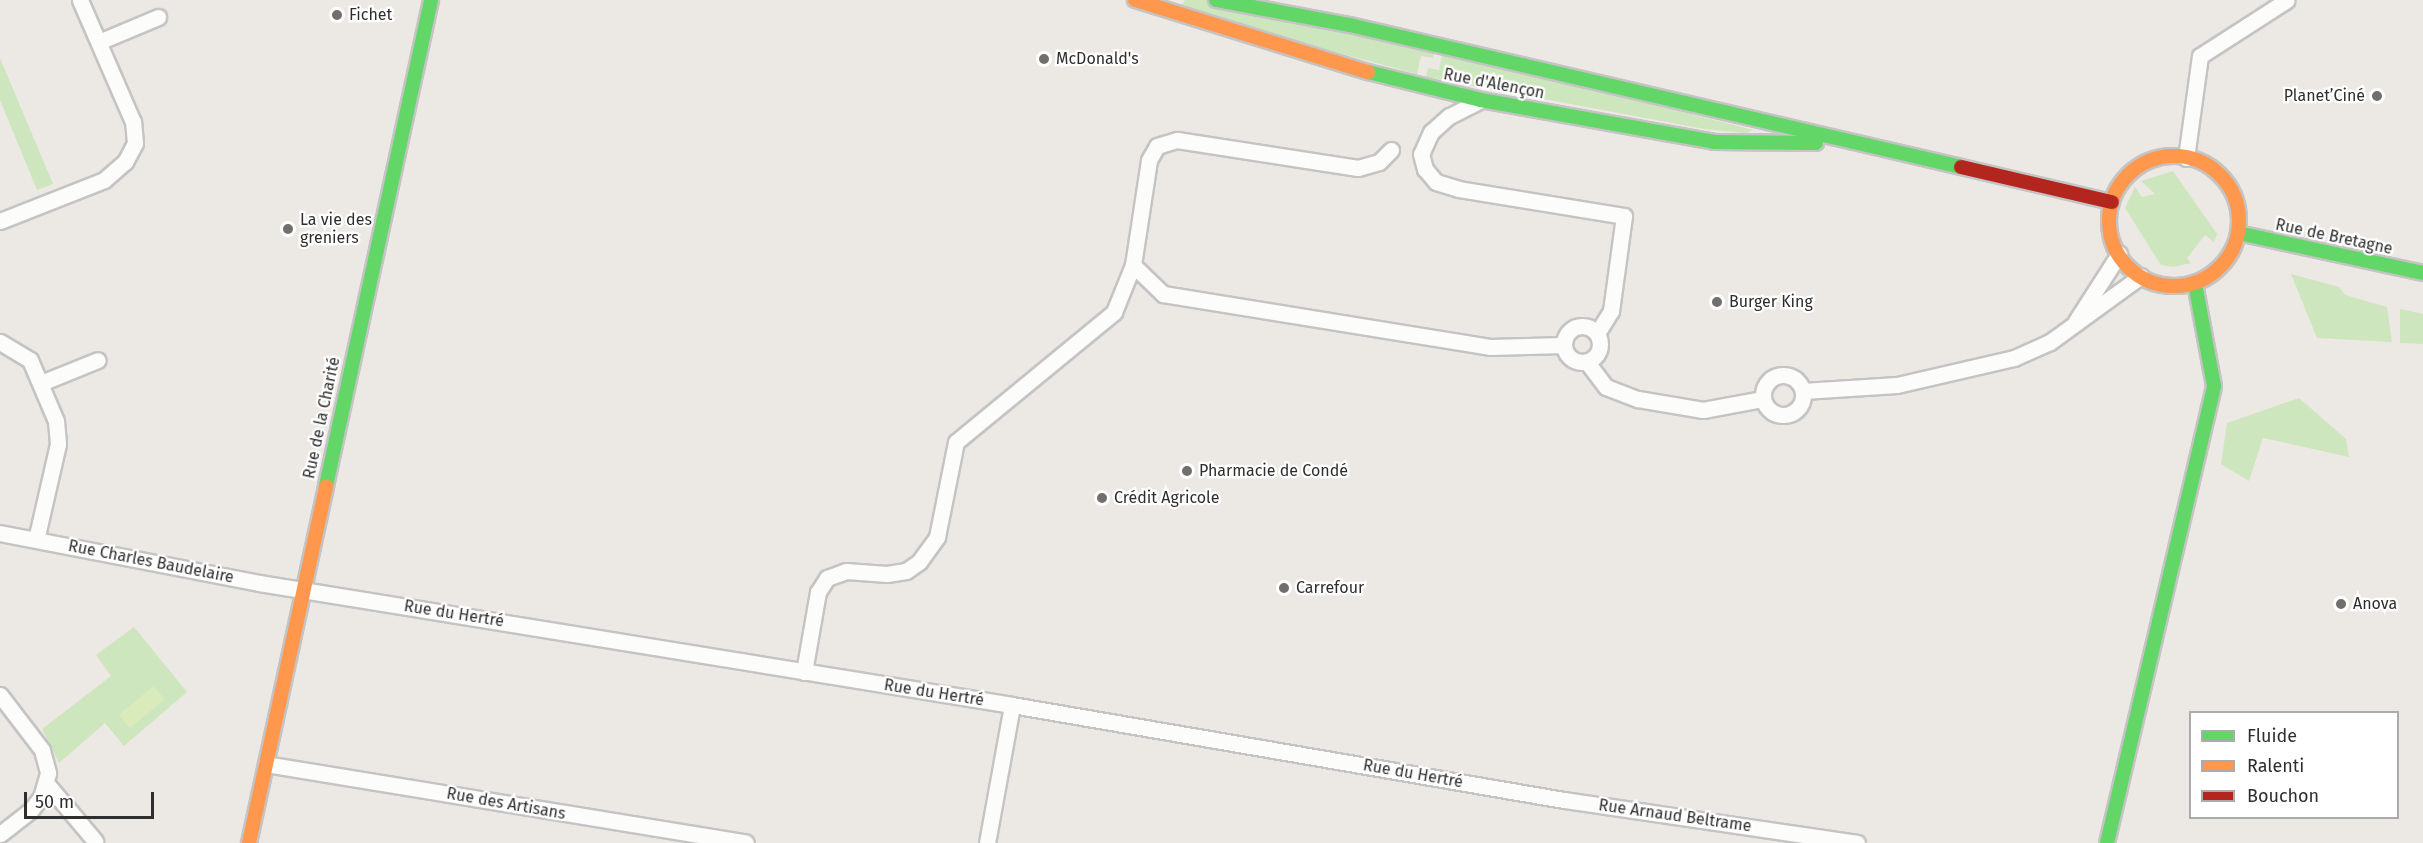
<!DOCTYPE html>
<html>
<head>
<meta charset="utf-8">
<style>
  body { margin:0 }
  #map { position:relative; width:2423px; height:843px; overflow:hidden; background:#ece8e4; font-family:"Fira Sans",sans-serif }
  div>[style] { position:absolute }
  .green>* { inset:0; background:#cee6be }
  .pitch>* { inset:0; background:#d9eabb }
  .roads { filter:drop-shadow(2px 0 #c5c4c5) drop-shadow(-2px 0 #c5c4c5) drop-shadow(0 2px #c5c4c5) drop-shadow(0 -2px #c5c4c5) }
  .street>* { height:15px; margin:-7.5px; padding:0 7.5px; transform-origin:7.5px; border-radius:7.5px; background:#fcfcfb }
  .street>.ring { margin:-7.5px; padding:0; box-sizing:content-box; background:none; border:15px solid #fcfcfb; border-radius:50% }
  .fast>* { height:14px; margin:-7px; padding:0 7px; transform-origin:7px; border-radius:7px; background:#63d668 }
  .slow>* { height:14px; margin:-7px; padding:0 7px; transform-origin:7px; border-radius:7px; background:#ff974d }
  .slow>.ring { margin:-7px; padding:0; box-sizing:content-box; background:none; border:14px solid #ff974d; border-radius:50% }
  .jam>* { height:14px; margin:-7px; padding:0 7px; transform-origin:7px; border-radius:7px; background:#b3261e }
  .dots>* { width:16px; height:16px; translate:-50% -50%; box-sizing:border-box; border:3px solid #fff; border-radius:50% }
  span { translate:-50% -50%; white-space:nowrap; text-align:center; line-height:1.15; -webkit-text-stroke:4.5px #fff; paint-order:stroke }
  .poi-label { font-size:16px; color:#2e2e2e }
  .left { translate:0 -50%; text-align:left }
  .right { translate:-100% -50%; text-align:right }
  .street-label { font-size:16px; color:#2e2e2e }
  .legend { position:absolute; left:2189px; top:711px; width:210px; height:108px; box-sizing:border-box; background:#fff; border:2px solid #ababab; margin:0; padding:8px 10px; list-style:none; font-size:18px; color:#2e2e2e }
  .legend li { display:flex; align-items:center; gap:12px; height:30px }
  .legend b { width:30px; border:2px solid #ababab }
  .scale { position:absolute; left:24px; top:792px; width:130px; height:27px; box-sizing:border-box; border:3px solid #2e2e2e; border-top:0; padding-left:8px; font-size:18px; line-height:21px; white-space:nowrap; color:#2e2e2e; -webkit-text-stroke:4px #fff; paint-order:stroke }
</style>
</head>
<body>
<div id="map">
  <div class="green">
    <div style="clip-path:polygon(1185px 0,1205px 0,1435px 48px,1433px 58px,1421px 56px,1417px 74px,1188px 12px,1182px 5px)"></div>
    <div style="clip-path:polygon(1443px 50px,1753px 130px,1746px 133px,1704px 129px,1426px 77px,1428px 68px,1439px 70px)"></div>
    <div style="clip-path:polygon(0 58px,53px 184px,37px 190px,0 100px)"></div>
    <div style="clip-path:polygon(2173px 171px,2217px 234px,2214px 242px,2205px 235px,2187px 258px,2191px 263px,2173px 267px,2161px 265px,2125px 208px,2135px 187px,2142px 197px,2155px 194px,2141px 181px)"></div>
    <div style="clip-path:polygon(2291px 274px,2339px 287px,2345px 295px,2387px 307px,2392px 342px,2317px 338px)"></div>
    <div style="clip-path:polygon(2400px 309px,2423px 314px,2423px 344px,2400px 343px)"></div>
    <div style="clip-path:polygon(2299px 398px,2346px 439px,2349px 457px,2263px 438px,2249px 481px,2221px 464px,2227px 423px)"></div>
    <div style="clip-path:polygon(134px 627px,187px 692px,124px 746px,105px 723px,59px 763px,42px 729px,111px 676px,96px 655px)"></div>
  </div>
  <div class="pitch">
    <div style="clip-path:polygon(153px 686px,165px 699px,130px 728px,119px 715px)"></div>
  </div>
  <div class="roads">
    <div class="street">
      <div style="left:101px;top:41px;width:62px;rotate:-22.8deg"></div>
      <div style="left:1481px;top:100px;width:36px;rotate:153deg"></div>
      <div style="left:1449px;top:116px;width:24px;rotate:138deg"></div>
      <div style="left:1431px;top:132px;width:24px;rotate:114deg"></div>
      <div style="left:1421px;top:154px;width:16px;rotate:75deg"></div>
      <div style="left:1425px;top:169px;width:17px;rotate:50deg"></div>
      <div style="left:1436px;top:182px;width:24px;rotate:17deg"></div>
      <div style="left:1459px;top:189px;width:167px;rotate:9.3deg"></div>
      <div style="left:1624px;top:216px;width:96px;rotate:97.8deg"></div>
      <div style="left:1611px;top:311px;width:26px;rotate:122deg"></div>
      <div style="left:2186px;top:158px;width:103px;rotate:-82.2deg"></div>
      <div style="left:2200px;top:56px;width:103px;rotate:-32.8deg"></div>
      <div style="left:0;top:221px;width:112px;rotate:-21.5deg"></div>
      <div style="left:104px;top:180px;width:28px;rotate:-41deg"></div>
      <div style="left:125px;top:162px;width:21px;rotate:-62deg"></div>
      <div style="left:135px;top:143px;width:21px;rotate:-95deg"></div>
      <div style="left:133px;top:122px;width:133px;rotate:-113.5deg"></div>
      <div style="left:1133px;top:265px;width:42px;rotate:44deg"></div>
      <div style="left:1163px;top:294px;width:331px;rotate:9.2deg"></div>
      <div style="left:1490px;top:347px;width:74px;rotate:-1.5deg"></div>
      <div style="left:2076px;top:321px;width:80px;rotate:-57.3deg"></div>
      <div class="ring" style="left:1564px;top:326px;width:21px;height:21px"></div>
      <div style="left:0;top:342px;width:35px;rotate:31deg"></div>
      <div style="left:30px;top:360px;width:66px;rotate:66.9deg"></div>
      <div style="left:56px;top:421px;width:23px;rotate:85deg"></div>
      <div style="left:58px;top:444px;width:98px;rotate:102.9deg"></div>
      <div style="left:1587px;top:362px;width:31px;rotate:53deg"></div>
      <div style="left:1606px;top:387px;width:34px;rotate:21deg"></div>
      <div style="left:1638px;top:399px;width:66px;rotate:9.6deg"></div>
      <div style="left:1703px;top:410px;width:61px;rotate:-10.4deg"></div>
      <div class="ring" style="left:1763px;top:375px;width:25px;height:25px"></div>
      <div style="left:41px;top:383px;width:61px;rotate:-22deg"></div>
      <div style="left:1803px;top:391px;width:94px;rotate:-3.7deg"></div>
      <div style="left:1897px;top:385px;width:120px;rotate:-13deg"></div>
      <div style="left:2014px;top:358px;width:39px;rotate:-24deg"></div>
      <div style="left:2050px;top:342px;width:112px;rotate:-36deg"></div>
      <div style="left:0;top:533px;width:264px;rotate:10.9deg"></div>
      <div style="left:259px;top:583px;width:763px;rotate:9.2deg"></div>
      <div style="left:1012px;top:705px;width:560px;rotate:9.77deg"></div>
      <div style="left:1564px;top:800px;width:296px;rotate:8.3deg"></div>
      <div style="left:804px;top:672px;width:81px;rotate:-80.1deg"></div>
      <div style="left:818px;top:592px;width:17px;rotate:-57deg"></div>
      <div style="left:827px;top:578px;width:20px;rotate:-20deg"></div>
      <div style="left:846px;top:571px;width:41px;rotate:4.2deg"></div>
      <div style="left:887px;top:574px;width:19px;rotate:-9deg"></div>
      <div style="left:906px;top:571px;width:16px;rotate:-35deg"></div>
      <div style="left:919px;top:562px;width:31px;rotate:-54deg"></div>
      <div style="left:937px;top:537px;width:97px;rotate:-78.7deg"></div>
      <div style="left:956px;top:442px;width:205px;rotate:-39.4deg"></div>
      <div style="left:1114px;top:312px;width:51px;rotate:-68deg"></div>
      <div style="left:1133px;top:265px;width:106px;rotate:-81.3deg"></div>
      <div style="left:1149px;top:160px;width:16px;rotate:-60deg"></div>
      <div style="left:1157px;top:146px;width:21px;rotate:-17deg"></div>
      <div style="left:1177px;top:140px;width:183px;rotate:8.8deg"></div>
      <div style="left:1358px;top:168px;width:22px;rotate:-16deg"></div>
      <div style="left:1379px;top:162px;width:17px;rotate:-45deg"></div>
      <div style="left:0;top:695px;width:69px;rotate:52.6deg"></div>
      <div style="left:42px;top:750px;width:24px;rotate:75deg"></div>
      <div style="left:48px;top:773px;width:25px;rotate:106deg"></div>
      <div style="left:41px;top:797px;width:16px;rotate:128deg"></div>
      <div style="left:31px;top:810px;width:39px;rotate:142deg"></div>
      <div style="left:266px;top:764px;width:486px;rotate:9.3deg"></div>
      <div style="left:47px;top:784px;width:75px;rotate:49.9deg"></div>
      <div style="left:987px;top:843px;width:140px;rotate:-79.7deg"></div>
    </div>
    <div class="fast">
      <div style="left:1216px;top:0;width:136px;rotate:10.6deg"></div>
      <div style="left:1350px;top:25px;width:627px;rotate:13.08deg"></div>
      <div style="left:1368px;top:72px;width:116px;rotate:13.9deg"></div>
      <div style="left:1481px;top:100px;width:237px;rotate:10.2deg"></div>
      <div style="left:1714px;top:142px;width:102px;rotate:0.6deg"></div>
      <div style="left:2238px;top:233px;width:189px;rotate:12.2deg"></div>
      <div style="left:326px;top:486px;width:497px;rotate:-77.8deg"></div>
      <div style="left:2107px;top:843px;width:469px;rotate:-76.8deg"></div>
      <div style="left:2214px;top:386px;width:105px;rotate:-100.5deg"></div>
    </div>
    <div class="slow">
      <div style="left:1135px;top:0;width:244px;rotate:17.2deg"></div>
      <div class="ring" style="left:2109px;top:156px;width:116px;height:116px"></div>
      <div style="left:249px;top:843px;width:365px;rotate:-77.8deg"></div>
    </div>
    <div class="jam">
      <div style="left:1961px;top:167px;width:155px;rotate:13.1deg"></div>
    </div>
  </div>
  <div class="dots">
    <div style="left:337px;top:15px;background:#706f6e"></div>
    <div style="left:1044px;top:59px;background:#706f6e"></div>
    <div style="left:2377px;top:96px;background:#706f6e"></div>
    <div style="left:288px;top:229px;background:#706f6e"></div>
    <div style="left:1717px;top:302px;background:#706f6e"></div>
    <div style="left:1187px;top:471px;background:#706f6e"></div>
    <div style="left:1102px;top:498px;background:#706f6e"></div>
    <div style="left:1284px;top:588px;background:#706f6e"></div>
    <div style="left:2341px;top:604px;background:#706f6e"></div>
  </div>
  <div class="poi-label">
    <span class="left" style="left:349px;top:15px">Fichet</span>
    <span class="left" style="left:1056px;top:59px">McDonald's</span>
    <span class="right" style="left:2365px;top:96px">Planet’Ciné</span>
    <span class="left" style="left:300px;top:229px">La vie des<br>greniers</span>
    <span class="left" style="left:1729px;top:302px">Burger King</span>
    <span class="left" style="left:1199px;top:471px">Pharmacie de Condé</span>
    <span class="left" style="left:1114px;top:498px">Crédit Agricole</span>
    <span class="left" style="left:1296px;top:588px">Carrefour</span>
    <span class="left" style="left:2353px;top:604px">Anova</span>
  </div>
  <div class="street-label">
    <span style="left:1494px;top:84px;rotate:11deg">Rue d'Alençon</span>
    <span style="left:2334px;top:237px;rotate:12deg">Rue de Bretagne</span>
    <span style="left:322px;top:418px;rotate:-78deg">Rue de la Charité</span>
    <span style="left:151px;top:562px;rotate:11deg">Rue Charles Baudelaire</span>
    <span style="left:454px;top:614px;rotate:9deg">Rue du Hertré</span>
    <span style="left:934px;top:693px;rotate:9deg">Rue du Hertré</span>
    <span style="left:1413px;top:774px;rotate:10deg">Rue du Hertré</span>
    <span style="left:506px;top:804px;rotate:10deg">Rue des Artisans</span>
    <span style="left:1675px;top:816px;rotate:8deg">Rue Arnaud Beltrame</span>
  </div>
  <ul class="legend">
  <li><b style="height:8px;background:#63d668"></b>Fluide</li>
  <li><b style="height:8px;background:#ff974d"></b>Ralenti</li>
  <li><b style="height:8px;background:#b3261e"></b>Bouchon</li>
  </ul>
  <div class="scale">50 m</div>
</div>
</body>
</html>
